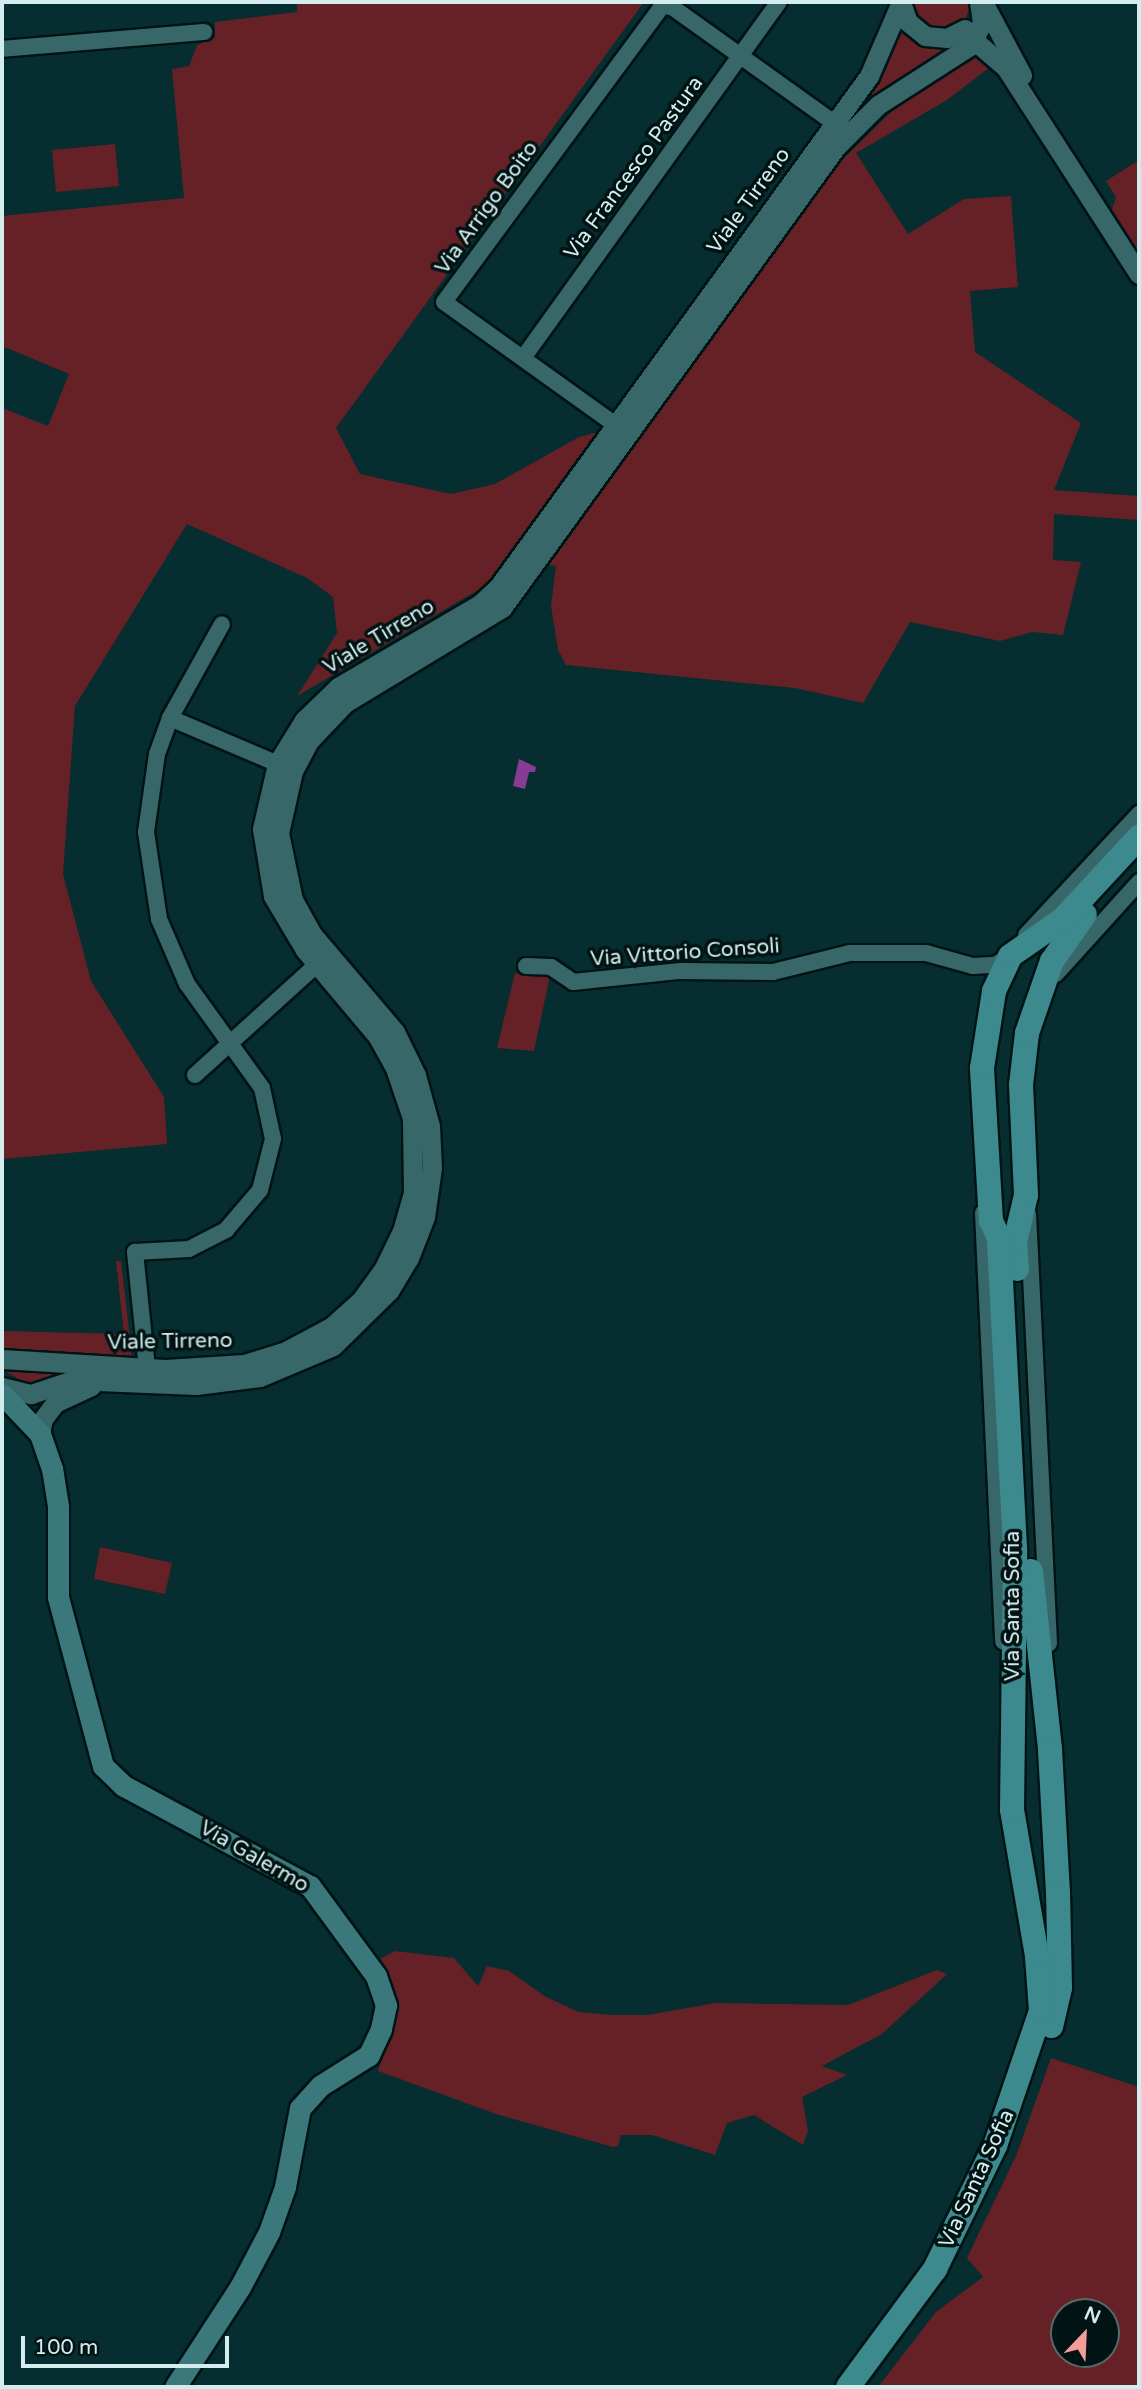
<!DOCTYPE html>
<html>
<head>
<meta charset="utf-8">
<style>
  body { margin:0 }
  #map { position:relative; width:1141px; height:2389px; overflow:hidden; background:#062d2f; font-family:"Varela Round",sans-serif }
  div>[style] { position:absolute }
  .green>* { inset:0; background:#652125 }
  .water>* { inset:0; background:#853d94 }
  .roads { filter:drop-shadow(2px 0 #001415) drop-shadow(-2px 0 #001415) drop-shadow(0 2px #001415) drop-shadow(0 -2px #001415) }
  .minor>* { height:16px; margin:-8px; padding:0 8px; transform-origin:8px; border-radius:8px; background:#38676a }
  .tertiary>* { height:19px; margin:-9.5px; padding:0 9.5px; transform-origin:9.5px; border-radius:9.5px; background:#38676a }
  .secondary>* { height:21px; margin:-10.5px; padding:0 10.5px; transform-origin:10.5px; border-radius:10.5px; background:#3a787c }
  .primary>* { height:24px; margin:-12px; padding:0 12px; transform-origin:12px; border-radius:12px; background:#3c898e }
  span { translate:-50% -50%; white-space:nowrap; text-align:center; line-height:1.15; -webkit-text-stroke:7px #021314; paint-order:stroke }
  .street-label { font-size:21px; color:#d3eced }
  .frame { position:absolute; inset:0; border:4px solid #d3eced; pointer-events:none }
  .north { position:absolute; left:1050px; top:2298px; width:70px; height:70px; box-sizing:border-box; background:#021314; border:2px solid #566a6b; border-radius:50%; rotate:23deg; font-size:19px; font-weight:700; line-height:28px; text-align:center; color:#d3eced }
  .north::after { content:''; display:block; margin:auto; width:24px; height:32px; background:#f59b9a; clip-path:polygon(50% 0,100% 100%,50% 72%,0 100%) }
  .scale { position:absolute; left:21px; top:2336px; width:208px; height:32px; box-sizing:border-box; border:4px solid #d3eced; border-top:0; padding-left:9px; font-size:21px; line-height:24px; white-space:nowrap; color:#d3eced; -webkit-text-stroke:5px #021314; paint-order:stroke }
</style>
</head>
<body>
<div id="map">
  <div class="green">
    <div style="clip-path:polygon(297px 2px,644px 2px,336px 428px,360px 474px,451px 494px,495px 484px,579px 437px,598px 432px,485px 586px,297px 696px,337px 633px,333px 597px,307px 578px,187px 524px,75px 706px,63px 874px,91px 981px,164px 1097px,167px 1144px,2px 1159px,2px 408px,48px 426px,69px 374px,2px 346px,2px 216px,184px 198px,172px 69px,189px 66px,197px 45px,215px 37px,215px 22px,297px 12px)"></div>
    <div style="clip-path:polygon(909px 2px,972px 2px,964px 22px,949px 31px,920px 25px)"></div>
    <div style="clip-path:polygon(901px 26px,918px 42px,958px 43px,849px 116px,881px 71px)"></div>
    <div style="clip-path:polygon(979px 56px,990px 67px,947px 100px,856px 153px,908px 234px,964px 199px,1011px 196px,1018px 287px,970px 291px,975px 352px,1081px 423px,1054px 490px,1139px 496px,1139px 520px,1054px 514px,1053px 560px,1081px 562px,1063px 635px,1033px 632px,1000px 641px,910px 622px,863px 703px,795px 688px,566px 665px,558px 650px,551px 606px,556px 566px,546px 565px,836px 166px,897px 106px)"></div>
    <div style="clip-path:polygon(115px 144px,119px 186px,56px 192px,52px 150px)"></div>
    <div style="clip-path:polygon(1139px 160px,1139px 257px,1111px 212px,1116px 197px,1106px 181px)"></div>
    <div style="clip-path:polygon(515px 973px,550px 976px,534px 1051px,497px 1048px)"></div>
    <div style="clip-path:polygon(116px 1261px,121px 1261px,132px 1356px,2px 1351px,2px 1331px,124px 1334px)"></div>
    <div style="clip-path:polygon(4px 1371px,68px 1373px,30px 1385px)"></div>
    <div style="clip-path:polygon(100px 1547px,172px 1563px,165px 1594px,94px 1579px)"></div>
    <div style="clip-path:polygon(395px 1951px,454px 1958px,478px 1986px,487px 1966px,509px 1971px,546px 1997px,579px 2012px,612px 2015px,648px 2015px,715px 2003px,848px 2005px,937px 1970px,947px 1974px,882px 2034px,822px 2066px,847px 2075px,802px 2097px,808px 2131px,803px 2145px,754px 2115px,727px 2123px,715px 2155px,652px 2135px,621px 2135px,618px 2146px,613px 2147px,499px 2115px,378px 2071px,396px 2004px,376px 1961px)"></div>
    <div style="clip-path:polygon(evenodd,1051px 2058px,1139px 2087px,1139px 2387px,878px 2387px,936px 2312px,983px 2277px,967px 2258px,1016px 2156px,1051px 2058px,1064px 2312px,1106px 2312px,1106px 2354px,1064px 2354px,1064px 2312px)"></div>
  </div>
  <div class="water">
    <div style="clip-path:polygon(519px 759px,536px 767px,535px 772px,529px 772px,525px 789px,513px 786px)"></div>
  </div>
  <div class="roads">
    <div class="minor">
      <div style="left:2px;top:49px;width:203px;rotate:-4.8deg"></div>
      <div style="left:523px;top:358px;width:438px;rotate:-54.3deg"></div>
      <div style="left:624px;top:431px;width:221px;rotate:-144.4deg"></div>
      <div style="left:444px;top:302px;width:368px;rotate:-53.6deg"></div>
      <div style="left:662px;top:6px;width:10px;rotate:6deg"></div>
      <div style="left:672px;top:7px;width:211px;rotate:35.6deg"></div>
      <div style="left:170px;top:718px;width:107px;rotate:-61deg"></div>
      <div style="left:1026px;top:935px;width:166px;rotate:-47deg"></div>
      <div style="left:526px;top:966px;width:25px;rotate:2deg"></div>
      <div style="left:551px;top:967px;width:27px;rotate:34deg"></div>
      <div style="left:573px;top:982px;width:108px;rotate:-5.9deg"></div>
      <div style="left:680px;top:971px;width:93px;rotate:0.6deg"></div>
      <div style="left:773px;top:972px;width:79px;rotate:-13.9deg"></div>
      <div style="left:850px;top:953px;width:76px"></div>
      <div style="left:926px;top:953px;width:49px;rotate:15.5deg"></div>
      <div style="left:973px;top:966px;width:22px;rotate:-3deg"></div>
      <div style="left:995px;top:965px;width:19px;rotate:-32deg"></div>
      <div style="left:1056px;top:974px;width:124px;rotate:-47.9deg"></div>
      <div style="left:195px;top:1075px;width:176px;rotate:-42.2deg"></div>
      <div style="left:983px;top:1213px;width:429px;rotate:87.3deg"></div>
      <div style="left:1028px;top:1214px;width:430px;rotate:87.2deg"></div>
      <div style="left:148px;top:1378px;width:127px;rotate:-95.9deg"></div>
      <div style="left:135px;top:1252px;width:54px;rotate:-3.2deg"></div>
      <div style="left:189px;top:1249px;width:42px;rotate:-27.2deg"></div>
      <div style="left:226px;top:1230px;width:52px;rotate:-49.6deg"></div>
      <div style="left:260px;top:1190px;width:53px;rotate:-75.7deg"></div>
      <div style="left:273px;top:1139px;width:52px;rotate:-102.2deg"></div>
      <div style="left:262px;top:1088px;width:128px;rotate:-125.8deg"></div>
      <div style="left:187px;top:984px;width:71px;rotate:-113.3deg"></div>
      <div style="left:159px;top:919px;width:88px;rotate:-98.5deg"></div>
      <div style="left:146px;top:832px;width:79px;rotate:-82deg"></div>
      <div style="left:157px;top:754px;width:38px;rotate:-70deg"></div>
      <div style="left:170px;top:718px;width:127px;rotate:23.1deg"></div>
    </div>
    <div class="tertiary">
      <div style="left:901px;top:2px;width:21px;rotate:71deg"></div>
      <div style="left:908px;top:22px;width:22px;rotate:39deg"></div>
      <div style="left:925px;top:36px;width:22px;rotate:5deg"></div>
      <div style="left:947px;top:38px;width:20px;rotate:-27deg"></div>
      <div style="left:983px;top:2px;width:83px;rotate:61.9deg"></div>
      <div style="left:954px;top:36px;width:22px;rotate:13deg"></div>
      <div style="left:975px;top:41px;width:41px;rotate:41.1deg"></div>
      <div style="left:1006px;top:68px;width:245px;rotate:57.2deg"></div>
      <div style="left:2px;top:1359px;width:163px;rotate:3.5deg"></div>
      <div style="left:165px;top:1369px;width:79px;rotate:-3.6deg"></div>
      <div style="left:244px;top:1364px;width:44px;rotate:-17.2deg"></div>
      <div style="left:286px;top:1351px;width:51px;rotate:-28.1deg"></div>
      <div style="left:331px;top:1327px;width:40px;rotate:-42deg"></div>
      <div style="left:361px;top:1300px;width:39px;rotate:-54deg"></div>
      <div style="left:384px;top:1268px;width:41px;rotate:-64.1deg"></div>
      <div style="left:402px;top:1231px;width:40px;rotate:-74deg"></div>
      <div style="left:413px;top:1193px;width:75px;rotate:-90.8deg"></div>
      <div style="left:412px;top:1118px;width:53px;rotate:-108.8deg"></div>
      <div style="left:395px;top:1068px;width:35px;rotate:-119deg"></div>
      <div style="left:378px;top:1037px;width:114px;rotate:-130deg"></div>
      <div style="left:305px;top:950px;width:63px;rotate:-120.7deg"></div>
      <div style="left:273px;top:896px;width:68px;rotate:-99.3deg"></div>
      <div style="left:262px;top:829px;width:67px;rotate:-77deg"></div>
      <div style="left:277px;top:764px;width:52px;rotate:-58.5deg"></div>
      <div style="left:304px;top:720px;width:47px;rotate:-44.1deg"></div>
      <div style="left:338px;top:687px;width:164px;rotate:-30.3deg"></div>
      <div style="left:480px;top:604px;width:26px;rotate:-43deg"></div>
      <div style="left:499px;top:586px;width:630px;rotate:-54.04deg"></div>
      <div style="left:869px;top:76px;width:81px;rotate:-66.6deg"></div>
      <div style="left:2px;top:1387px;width:30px;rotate:14deg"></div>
      <div style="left:31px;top:1394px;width:44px;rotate:-18.4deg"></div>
      <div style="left:73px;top:1380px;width:123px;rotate:2.3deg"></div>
      <div style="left:196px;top:1385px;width:64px;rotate:-7.1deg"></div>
      <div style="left:260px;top:1377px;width:79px;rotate:-23deg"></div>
      <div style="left:333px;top:1346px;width:78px;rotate:-44.5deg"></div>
      <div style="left:389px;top:1291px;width:39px;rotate:-59deg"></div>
      <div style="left:409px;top:1258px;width:44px;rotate:-68.7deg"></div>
      <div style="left:425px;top:1217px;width:49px;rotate:-81.9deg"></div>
      <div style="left:432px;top:1168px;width:42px;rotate:-92.7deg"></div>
      <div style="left:430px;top:1126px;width:53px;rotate:-105.4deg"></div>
      <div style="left:416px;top:1075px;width:48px;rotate:-116deg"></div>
      <div style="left:395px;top:1032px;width:128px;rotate:-130.3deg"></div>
      <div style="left:312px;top:934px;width:39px;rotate:-119deg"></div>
      <div style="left:293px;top:900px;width:68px;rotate:-101.8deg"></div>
      <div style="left:279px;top:833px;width:64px;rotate:-77.3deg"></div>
      <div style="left:293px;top:771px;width:34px;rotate:-62deg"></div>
      <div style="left:309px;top:741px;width:52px;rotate:-46.5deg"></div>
      <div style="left:345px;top:703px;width:184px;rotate:-31.2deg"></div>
      <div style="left:502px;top:608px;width:569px;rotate:-54.08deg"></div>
      <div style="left:836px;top:147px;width:59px;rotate:-45deg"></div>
      <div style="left:878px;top:105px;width:109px;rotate:-32.7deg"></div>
      <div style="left:970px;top:46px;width:26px;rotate:-62deg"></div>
      <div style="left:982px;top:23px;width:21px;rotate:-98deg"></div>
      <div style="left:40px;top:1434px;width:15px;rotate:-79deg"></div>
      <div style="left:43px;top:1419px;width:20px;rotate:-53deg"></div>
      <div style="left:55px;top:1403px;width:40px;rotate:-25deg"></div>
    </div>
    <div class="secondary">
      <div style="left:2px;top:1394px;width:55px;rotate:46.5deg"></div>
      <div style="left:40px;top:1434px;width:36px;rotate:71deg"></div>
      <div style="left:52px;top:1468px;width:39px;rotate:81deg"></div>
      <div style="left:58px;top:1507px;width:90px;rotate:90deg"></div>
      <div style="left:58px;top:1597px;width:175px;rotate:75.1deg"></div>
      <div style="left:103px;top:1766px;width:29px;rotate:44deg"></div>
      <div style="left:124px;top:1786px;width:211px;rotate:28.3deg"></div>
      <div style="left:310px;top:1886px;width:112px;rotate:53.7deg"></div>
      <div style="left:376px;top:1976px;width:31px;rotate:71deg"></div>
      <div style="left:386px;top:2005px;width:25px;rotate:102deg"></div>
      <div style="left:381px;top:2029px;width:29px;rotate:115deg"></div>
      <div style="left:369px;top:2055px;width:58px;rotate:147.7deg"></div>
      <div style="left:320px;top:2086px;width:30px;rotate:132deg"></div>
      <div style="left:300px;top:2108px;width:80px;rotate:100.8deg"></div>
      <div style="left:285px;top:2187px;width:48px;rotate:109.6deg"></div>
      <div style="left:269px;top:2232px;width:62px;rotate:117.8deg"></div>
      <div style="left:240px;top:2287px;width:119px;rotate:123deg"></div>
    </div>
    <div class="primary">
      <div style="left:1017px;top:1269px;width:27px;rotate:-94deg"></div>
      <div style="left:1015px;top:1242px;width:48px;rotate:-76.8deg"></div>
      <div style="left:1026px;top:1195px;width:110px;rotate:-92.6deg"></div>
      <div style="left:1021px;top:1085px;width:52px;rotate:-83.4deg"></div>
      <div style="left:1027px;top:1033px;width:76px;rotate:-70.9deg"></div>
      <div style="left:1052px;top:961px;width:57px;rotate:-54.9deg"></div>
      <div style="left:1031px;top:1571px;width:180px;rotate:83.9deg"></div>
      <div style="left:1050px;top:1750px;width:142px;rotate:86.8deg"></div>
      <div style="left:1058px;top:1892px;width:96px;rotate:88.8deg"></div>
      <div style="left:1060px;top:1988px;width:39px;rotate:103deg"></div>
      <div style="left:848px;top:2387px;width:147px;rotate:-53.6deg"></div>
      <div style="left:935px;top:2269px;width:137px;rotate:-64deg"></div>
      <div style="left:995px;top:2146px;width:143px;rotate:-71.2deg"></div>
      <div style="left:1041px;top:2011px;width:55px;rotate:-94.2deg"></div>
      <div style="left:1037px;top:1956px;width:148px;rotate:-99.7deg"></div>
      <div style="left:1012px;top:1810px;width:262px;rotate:-89.3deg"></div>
      <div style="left:1015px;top:1548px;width:310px;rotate:-93deg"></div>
      <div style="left:999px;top:1238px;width:19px;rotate:-115deg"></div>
      <div style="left:991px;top:1221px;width:153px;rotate:-93.4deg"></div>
      <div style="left:982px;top:1068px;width:78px;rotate:-81.1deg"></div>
      <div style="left:994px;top:991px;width:38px;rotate:-65deg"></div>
      <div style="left:1010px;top:956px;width:65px;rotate:-34.9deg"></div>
      <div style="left:1063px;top:919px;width:112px;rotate:-47.2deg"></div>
    </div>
  </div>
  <div class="street-label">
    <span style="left:634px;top:168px;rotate:-54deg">Via Francesco Pastura</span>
    <span style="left:749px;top:201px;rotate:-54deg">Viale Tirreno</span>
    <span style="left:487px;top:208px;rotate:-54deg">Via Arrigo Boito</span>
    <span style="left:379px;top:637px;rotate:-31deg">Viale Tirreno</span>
    <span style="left:685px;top:953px;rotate:-4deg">Via Vittorio Consoli</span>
    <span style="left:170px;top:1342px;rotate:-1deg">Viale Tirreno</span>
    <span style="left:1013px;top:1606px;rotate:-90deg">Via Santa Sofia</span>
    <span style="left:254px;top:1857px;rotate:30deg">Via Galermo</span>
    <span style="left:977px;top:2179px;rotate:-65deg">Via Santa Sofia</span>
  </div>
  <div class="frame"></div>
  <div class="north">N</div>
  <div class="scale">100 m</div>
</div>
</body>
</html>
